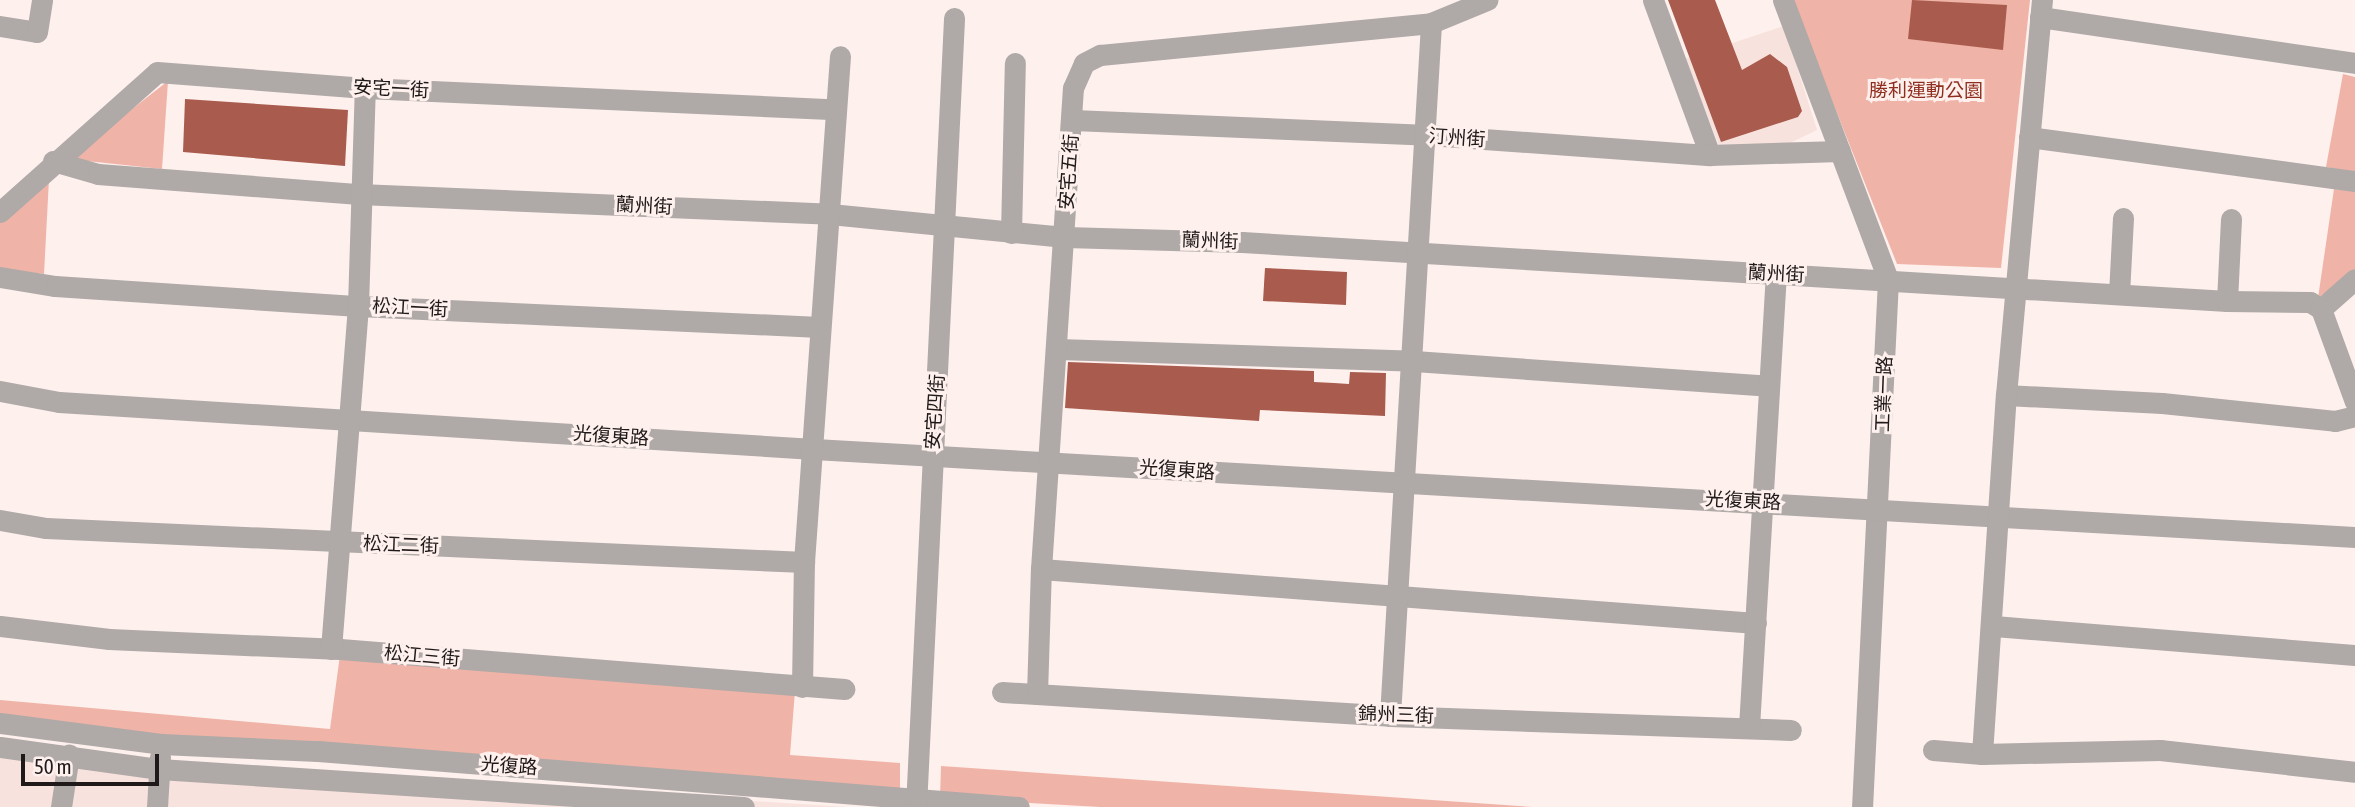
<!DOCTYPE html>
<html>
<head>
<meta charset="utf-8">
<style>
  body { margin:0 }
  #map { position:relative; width:2355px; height:807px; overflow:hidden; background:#fef0ed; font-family:"Asap Condensed","Noto Sans TC",sans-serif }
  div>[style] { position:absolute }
  .built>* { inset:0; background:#f8e2dd }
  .green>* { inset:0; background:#f0b3a7 }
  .building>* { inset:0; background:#a95c4e }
  .minor>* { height:21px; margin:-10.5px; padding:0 10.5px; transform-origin:10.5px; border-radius:10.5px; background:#afa9a7 }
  span { translate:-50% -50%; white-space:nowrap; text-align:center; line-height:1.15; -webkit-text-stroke:6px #fef0ed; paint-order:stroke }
  .street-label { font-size:19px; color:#1f1a19 }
  .park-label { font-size:19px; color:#8f2e1f }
  .scale { position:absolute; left:21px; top:754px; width:138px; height:32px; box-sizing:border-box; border:4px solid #1f1a19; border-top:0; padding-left:9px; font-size:21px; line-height:24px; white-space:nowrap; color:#1f1a19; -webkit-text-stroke:5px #fef0ed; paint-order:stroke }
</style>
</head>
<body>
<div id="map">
  <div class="built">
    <div style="clip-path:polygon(1784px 26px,1817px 130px,1786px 145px,1721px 150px,1684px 59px)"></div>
    <div style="clip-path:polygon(0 739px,166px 763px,846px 807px,0 807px)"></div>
  </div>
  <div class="green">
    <div style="clip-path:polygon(1792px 0,2030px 0,2001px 268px,1897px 264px)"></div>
    <div style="clip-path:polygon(2343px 74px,2355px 77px,2355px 173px,2326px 167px)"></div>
    <div style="clip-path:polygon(168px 81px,162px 169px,68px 159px)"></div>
    <div style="clip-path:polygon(49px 179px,44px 274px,0 269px,0 223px)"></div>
    <div style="clip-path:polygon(2334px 189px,2355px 191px,2355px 270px,2318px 298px)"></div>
    <div style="clip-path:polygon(340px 655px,795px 691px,790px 755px,900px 763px,900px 791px,160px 740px,0 718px,0 700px,330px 729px)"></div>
    <div style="clip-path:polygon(941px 766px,1532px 807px,1100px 807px,940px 798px)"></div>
  </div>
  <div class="building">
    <div style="clip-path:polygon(1668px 0,1715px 0,1742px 70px,1770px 54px,1787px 67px,1802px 111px,1798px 117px,1721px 142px)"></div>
    <div style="clip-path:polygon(1912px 0,2007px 5px,2003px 50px,1908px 39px)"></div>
    <div style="clip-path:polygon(185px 99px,348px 110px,345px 166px,183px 152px)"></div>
    <div style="clip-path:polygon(1265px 268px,1347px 272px,1346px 305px,1263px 301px)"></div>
    <div style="clip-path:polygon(1068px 362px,1314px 371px,1314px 382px,1334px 383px,1349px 384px,1350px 372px,1386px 373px,1385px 416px,1260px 410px,1259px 421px,1065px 408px)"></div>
  </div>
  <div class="minor">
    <div style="left:1653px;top:0;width:165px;rotate:69.8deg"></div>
    <div style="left:1783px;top:0;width:299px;rotate:69.4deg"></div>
    <div style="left:1888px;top:280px;width:528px;rotate:92.82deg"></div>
    <div style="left:2040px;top:17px;width:318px;rotate:8.3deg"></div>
    <div style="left:0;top:26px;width:37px;rotate:9deg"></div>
    <div style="left:37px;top:32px;width:32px;rotate:-81deg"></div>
    <div style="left:1073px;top:120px;width:355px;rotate:2.4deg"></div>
    <div style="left:1428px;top:135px;width:283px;rotate:4.1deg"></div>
    <div style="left:1710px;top:155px;width:130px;rotate:-1.8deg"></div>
    <div style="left:2029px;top:137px;width:329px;rotate:7.7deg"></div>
    <div style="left:53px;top:161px;width:47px;rotate:16.1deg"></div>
    <div style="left:98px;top:174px;width:262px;rotate:4.4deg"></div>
    <div style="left:359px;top:194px;width:471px;rotate:2.4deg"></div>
    <div style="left:830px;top:214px;width:236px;rotate:5.6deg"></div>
    <div style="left:1065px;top:237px;width:177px;rotate:1.6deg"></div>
    <div style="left:1242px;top:242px;width:987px;rotate:3.43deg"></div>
    <div style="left:2227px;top:301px;width:83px;rotate:0.7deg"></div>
    <div style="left:2310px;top:302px;width:13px;rotate:32deg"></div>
    <div style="left:2321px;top:309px;width:45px;rotate:-41.4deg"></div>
    <div style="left:0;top:212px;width:210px;rotate:-41.7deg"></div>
    <div style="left:157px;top:72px;width:209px;rotate:4.4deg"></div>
    <div style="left:365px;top:88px;width:471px;rotate:2.6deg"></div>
    <div style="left:1011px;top:233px;width:170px;rotate:-88.7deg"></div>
    <div style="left:0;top:277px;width:56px;rotate:9.3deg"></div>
    <div style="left:55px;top:286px;width:304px;rotate:3.8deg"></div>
    <div style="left:358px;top:306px;width:462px;rotate:2.6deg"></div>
    <div style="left:2119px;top:294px;width:76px;rotate:-87deg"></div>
    <div style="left:2227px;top:301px;width:82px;rotate:-87.2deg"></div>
    <div style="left:2321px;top:309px;width:99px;rotate:69.9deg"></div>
    <div style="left:1058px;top:349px;width:356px;rotate:1.9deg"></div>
    <div style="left:1414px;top:361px;width:355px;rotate:4deg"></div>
    <div style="left:0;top:391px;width:60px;rotate:10.6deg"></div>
    <div style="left:59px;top:402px;width:756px;rotate:3.56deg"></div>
    <div style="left:814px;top:449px;width:1544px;rotate:3.27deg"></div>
    <div style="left:2006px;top:395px;width:156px;rotate:2.9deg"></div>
    <div style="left:2162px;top:403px;width:174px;rotate:5.9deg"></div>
    <div style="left:2335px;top:421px;width:21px;rotate:-14deg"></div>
    <div style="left:0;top:520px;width:47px;rotate:9.9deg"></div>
    <div style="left:46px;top:528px;width:759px;rotate:2.57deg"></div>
    <div style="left:1041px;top:569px;width:717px;rotate:4.32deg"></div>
    <div style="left:0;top:626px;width:110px;rotate:6.8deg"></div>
    <div style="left:109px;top:639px;width:231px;rotate:2.5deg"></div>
    <div style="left:340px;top:649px;width:506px;rotate:4.54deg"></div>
    <div style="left:1994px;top:626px;width:362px;rotate:4.6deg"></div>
    <div style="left:331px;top:649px;width:344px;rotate:-85.5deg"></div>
    <div style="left:358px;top:306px;width:218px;rotate:-88.2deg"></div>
    <div style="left:802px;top:687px;width:125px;rotate:-89.1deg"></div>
    <div style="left:804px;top:562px;width:507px;rotate:-85.93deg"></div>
    <div style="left:1002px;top:692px;width:389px;rotate:3.5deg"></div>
    <div style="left:1390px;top:716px;width:401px;rotate:2deg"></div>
    <div style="left:1037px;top:694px;width:125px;rotate:-88.2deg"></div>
    <div style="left:1041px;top:569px;width:482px;rotate:-86.2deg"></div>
    <div style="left:1073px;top:88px;width:27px;rotate:-66deg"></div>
    <div style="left:1084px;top:63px;width:18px;rotate:-27deg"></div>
    <div style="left:1100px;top:55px;width:333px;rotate:-5.5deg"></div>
    <div style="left:1431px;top:23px;width:61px;rotate:-22.3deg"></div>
    <div style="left:1390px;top:716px;width:694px;rotate:-86.61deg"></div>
    <div style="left:0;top:723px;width:162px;rotate:7.4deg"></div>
    <div style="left:161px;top:744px;width:157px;rotate:2.6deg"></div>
    <div style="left:318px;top:751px;width:703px;rotate:4.57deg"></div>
    <div style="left:1749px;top:727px;width:454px;rotate:-86.6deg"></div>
    <div style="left:0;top:747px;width:161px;rotate:7.9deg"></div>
    <div style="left:159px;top:769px;width:586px;rotate:3.72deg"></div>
    <div style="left:1933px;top:750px;width:49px;rotate:4.7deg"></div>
    <div style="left:1982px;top:754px;width:178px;rotate:-1.3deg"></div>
    <div style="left:2160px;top:750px;width:196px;rotate:6.4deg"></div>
    <div style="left:1982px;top:754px;width:360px;rotate:-86.2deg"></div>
    <div style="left:2006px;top:395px;width:397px;rotate:-84.8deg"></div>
    <div style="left:61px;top:807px;width:53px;rotate:-81.3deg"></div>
    <div style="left:157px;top:807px;width:50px;rotate:-86.6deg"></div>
    <div style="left:916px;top:807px;width:790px;rotate:-87.24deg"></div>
  </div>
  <div class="street-label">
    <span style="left:391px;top:89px;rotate:3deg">安宅一街</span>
    <span style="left:1457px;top:138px;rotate:4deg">汀州街</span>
    <span style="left:1069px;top:172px;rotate:-86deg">安宅五街</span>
    <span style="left:644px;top:206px;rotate:3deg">蘭州街</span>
    <span style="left:1210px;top:241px;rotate:2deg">蘭州街</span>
    <span style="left:1776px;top:274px;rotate:3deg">蘭州街</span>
    <span style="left:410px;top:308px;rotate:3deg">松江一街</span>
    <span style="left:1884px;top:394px;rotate:-88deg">工業一路</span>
    <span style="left:935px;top:412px;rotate:-86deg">安宅四街</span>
    <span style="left:611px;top:436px;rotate:4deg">光復東路</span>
    <span style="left:1177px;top:470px;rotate:4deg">光復東路</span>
    <span style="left:1743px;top:501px;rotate:3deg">光復東路</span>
    <span style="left:401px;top:545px;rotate:2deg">松江二街</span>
    <span style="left:422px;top:656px;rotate:5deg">松江三街</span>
    <span style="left:1396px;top:715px;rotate:2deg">錦州三街</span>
    <span style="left:509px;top:766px;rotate:4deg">光復路</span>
  </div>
  <div class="park-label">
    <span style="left:1926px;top:91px">勝利運動公園</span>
  </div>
  <div class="scale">50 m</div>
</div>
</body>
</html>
